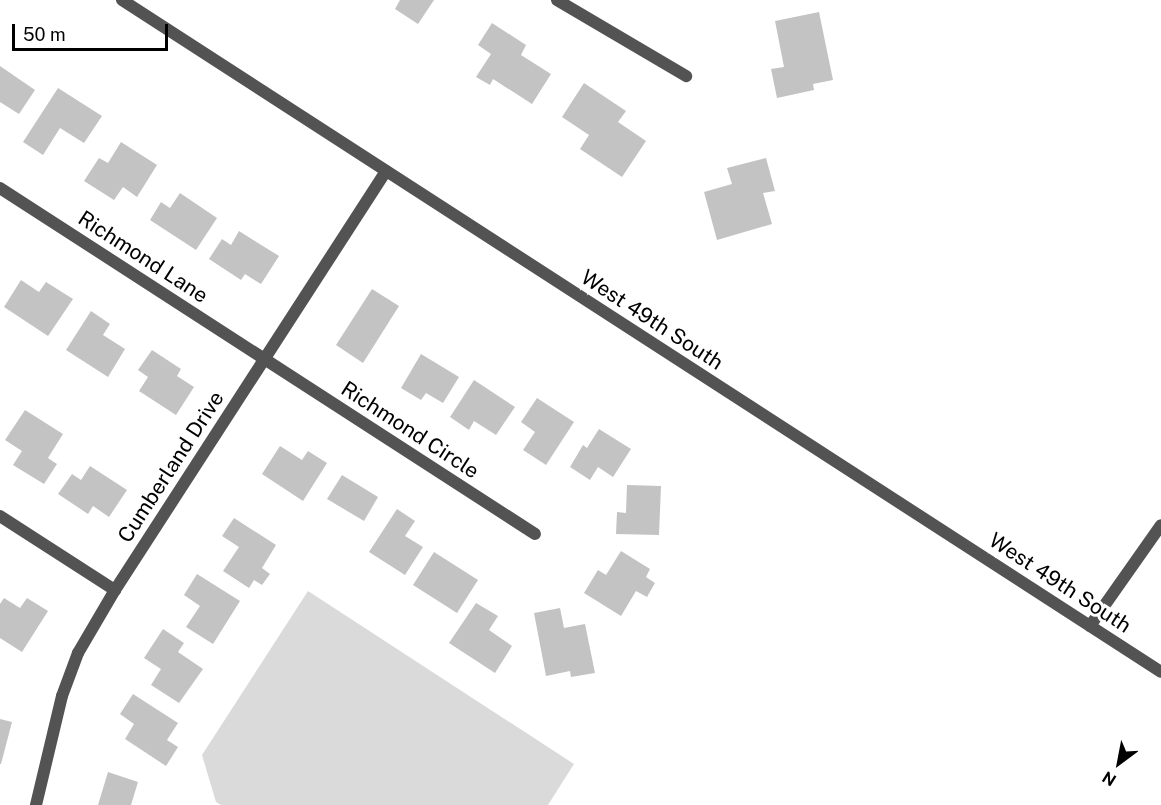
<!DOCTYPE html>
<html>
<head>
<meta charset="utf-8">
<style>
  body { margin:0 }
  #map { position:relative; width:1161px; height:805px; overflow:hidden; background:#fff; font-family:"Public Sans",sans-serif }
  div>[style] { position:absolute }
  .green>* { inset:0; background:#dadada }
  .building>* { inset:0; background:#c3c3c3 }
  .minor>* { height:12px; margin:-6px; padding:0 6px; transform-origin:6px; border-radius:6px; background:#535353 }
  .tertiary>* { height:12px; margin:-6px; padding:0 6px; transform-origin:6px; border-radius:6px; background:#535353 }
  span { translate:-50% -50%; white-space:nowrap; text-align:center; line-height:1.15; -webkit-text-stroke:6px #fff; paint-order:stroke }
  .street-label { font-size:21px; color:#000 }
  .north { position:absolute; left:1089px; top:733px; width:60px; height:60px; -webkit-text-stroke:4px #fff; paint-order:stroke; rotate:212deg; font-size:16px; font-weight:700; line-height:24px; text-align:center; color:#000 }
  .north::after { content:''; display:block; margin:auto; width:21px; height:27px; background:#000; clip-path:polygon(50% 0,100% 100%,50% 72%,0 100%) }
  .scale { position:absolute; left:12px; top:24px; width:156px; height:27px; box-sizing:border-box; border:3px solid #000; border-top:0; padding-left:8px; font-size:18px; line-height:21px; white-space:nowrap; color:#000; -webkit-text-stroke:4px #fff; paint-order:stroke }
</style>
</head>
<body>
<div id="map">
  <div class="green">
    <div style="clip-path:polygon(308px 591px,574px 764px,548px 805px,221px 805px,216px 802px,202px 755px)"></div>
  </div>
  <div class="building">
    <div style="clip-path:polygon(400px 0,434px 0,418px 24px,395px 9px)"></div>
    <div style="clip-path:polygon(819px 12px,833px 80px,813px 84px,814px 90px,777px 98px,771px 69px,784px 67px,775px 21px)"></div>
    <div style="clip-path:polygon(492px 23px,526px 45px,521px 55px,551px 74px,532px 104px,493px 79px,490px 85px,476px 77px,491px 54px,478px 45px)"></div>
    <div style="clip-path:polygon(0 66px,35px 90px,19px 114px,0 102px)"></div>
    <div style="clip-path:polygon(584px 83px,626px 111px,618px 122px,646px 141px,622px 177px,580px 149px,589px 135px,562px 117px)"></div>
    <div style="clip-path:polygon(58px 88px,102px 116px,84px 143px,60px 128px,43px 155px,23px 142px)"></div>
    <div style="clip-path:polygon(121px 142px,157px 165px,137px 197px,123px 187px,114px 200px,84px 181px,99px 158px,108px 163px)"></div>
    <div style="clip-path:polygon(766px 158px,775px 191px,763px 193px,772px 224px,717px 240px,704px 192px,732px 184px,727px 168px)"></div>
    <div style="clip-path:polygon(180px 193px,217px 218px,196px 250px,150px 220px,161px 202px,170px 208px)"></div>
    <div style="clip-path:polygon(239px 231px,279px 256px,261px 284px,245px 274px,241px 280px,209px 259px,222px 239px,231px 245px)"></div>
    <div style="clip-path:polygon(21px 280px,39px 292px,46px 282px,73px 299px,48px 336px,4px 307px)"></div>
    <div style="clip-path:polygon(372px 289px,399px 306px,363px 363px,336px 345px)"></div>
    <div style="clip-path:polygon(91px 311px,110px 324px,103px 335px,125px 349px,108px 377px,66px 350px)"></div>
    <div style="clip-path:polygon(152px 350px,181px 369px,177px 376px,194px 387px,176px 415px,139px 391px,148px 377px,138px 370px)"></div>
    <div style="clip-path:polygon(421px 354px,459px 377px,443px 403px,426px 393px,421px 400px,401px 388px)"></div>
    <div style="clip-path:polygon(474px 380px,515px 407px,496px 435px,474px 421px,469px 430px,450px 417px)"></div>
    <div style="clip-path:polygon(537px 398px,574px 422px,546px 465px,523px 450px,535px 432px,521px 422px)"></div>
    <div style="clip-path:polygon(25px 410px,63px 434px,48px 458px,57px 464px,44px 484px,13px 465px,22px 451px,5px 440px)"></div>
    <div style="clip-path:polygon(599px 429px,631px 449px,613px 477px,598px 467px,590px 480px,570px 467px,583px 445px,587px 448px)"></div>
    <div style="clip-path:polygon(280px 446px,302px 460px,308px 451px,327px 463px,303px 501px,262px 474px)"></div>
    <div style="clip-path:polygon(90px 466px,127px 490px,109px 517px,93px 506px,88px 514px,58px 494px,72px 474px,81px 480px)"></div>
    <div style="clip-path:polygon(342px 475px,378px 497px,364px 521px,327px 499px)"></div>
    <div style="clip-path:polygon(627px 485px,661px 486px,659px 535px,616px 534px,617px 512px,626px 513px)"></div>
    <div style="clip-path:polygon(397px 509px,415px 521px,405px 536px,423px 547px,405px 575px,369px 552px)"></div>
    <div style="clip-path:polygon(234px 518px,276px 545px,262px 568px,270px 574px,262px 585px,254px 580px,249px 588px,223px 571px,239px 547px,222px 536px)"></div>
    <div style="clip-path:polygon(621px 551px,650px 569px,646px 577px,655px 583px,647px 597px,636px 591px,621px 616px,584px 593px,598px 570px,606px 575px)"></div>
    <div style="clip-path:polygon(434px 552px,478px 580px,457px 613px,413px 585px)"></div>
    <div style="clip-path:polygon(197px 574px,240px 601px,213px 644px,186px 627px,200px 606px,184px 595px)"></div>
    <div style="clip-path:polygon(4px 598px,20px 608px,27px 598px,48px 611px,22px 652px,0 638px,0 604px)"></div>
    <div style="clip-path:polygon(476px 603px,498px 616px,489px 630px,512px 646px,495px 673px,449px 643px)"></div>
    <div style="clip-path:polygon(560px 608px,564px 628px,585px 624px,595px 673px,571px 677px,570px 671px,546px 676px,534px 613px)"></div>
    <div style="clip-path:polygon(163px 629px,184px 643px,178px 652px,203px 669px,179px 703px,151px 685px,161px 669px,144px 658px)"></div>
    <div style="clip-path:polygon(133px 694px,178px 723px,167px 740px,178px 747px,166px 766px,125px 739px,134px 724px,120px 714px)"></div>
    <div style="clip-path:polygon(0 719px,12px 722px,1px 764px,0 764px)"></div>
    <div style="clip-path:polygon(108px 772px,138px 782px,131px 805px,98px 805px)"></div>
  </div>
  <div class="minor">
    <div style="left:557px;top:0;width:150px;rotate:30.5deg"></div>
    <div style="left:0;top:188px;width:637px;rotate:32.89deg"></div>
    <div style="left:0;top:516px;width:137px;rotate:32.8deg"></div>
    <div style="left:1090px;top:626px;width:123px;rotate:-54.9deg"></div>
    <div style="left:36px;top:805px;width:112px;rotate:-76.6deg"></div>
    <div style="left:62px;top:696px;width:46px;rotate:-69.6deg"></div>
    <div style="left:78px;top:653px;width:73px;rotate:-59.6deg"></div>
    <div style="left:115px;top:590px;width:499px;rotate:-57.1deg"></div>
  </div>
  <div class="tertiary">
    <div style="left:122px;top:0;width:1237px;rotate:32.89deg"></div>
  </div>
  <div class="street-label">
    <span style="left:143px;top:257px;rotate:33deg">Richmond Lane</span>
    <span style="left:652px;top:320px;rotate:33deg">West 49th South</span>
    <span style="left:410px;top:430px;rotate:33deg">Richmond Circle</span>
    <span style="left:171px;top:467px;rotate:-57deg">Cumberland Drive</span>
    <span style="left:1060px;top:583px;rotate:33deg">West 49th South</span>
  </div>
  <div class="north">N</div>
  <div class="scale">50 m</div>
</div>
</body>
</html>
